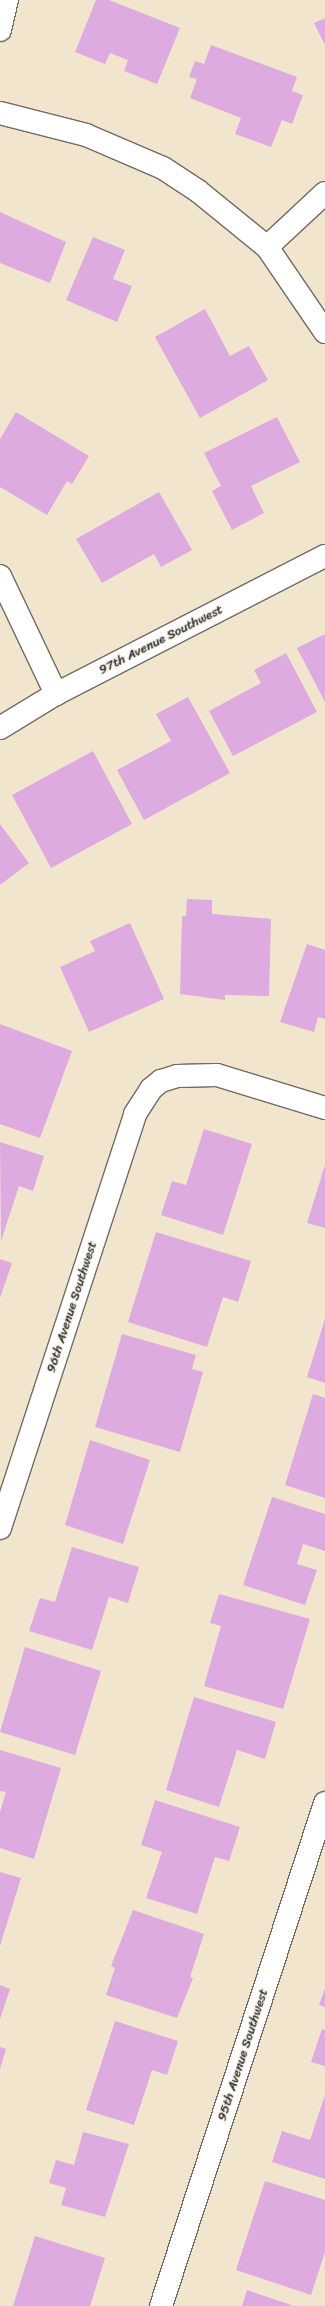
<!DOCTYPE html>
<html>
<head>
<meta charset="utf-8">
<style>
  body { margin:0 }
  #map { position:relative; width:325px; height:2306px; overflow:hidden; background:#f1e6cd; font-family:Sriracha,sans-serif }
  div>[style] { position:absolute }
  .building>* { inset:0; background:#ddabe0 }
  .roads { filter:drop-shadow(1px 0 #706c64) drop-shadow(-1px 0 #706c64) drop-shadow(0 1px #706c64) drop-shadow(0 -1px #706c64) }
  .minor>* { height:22px; margin:-11px; padding:0 11px; transform-origin:11px; border-radius:11px; background:#fff }
  span { translate:-50% -50%; white-space:nowrap; text-align:center; line-height:1.15; -webkit-text-stroke:3px #f7f3e8; paint-order:stroke }
  .street-label { font-size:13px; color:#2b2b2b }
</style>
</head>
<body>
<div id="map">
  <div class="building">
    <div style="clip-path:polygon(96px 0,109px 0,180px 28px,157px 84px,124px 71px,128px 60px,110px 53px,105px 64px,75px 52px)"></div>
    <div style="clip-path:polygon(325px 18px,325px 45px,314px 23px)"></div>
    <div style="clip-path:polygon(211px 45px,297px 77px,292px 91px,303px 95px,292px 124px,282px 120px,271px 147px,235px 134px,241px 118px,190px 98px,197px 79px,189px 77px,195px 61px,204px 64px)"></div>
    <div style="clip-path:polygon(0 212px,66px 242px,50px 283px,0 263px)"></div>
    <div style="clip-path:polygon(93px 237px,125px 250px,113px 279px,132px 286px,117px 322px,66px 300px)"></div>
    <div style="clip-path:polygon(205px 309px,230px 356px,249px 346px,268px 380px,200px 418px,155px 337px)"></div>
    <div style="clip-path:polygon(16px 412px,89px 456px,72px 484px,67px 481px,47px 515px,0 487px,0 439px)"></div>
    <div style="clip-path:polygon(277px 417px,300px 462px,251px 486px,264px 513px,232px 530px,212px 491px,221px 486px,204px 453px)"></div>
    <div style="clip-path:polygon(159px 492px,192px 550px,161px 567px,154px 554px,102px 583px,76px 539px)"></div>
    <div style="clip-path:polygon(325px 634px,325px 702px,297px 648px)"></div>
    <div style="clip-path:polygon(286px 653px,317px 712px,233px 756px,209px 711px,261px 683px,254px 670px)"></div>
    <div style="clip-path:polygon(188px 697px,230px 773px,144px 820px,117px 770px,171px 741px,156px 714px)"></div>
    <div style="clip-path:polygon(93px 751px,132px 824px,51px 868px,12px 795px)"></div>
    <div style="clip-path:polygon(0 824px,29px 863px,0 885px)"></div>
    <div style="clip-path:polygon(187px 899px,212px 900px,212px 914px,271px 919px,269px 996px,225px 995px,225px 1000px,180px 994px,182px 916px,186px 916px)"></div>
    <div style="clip-path:polygon(130px 923px,164px 999px,89px 1032px,60px 967px,95px 951px,90px 941px)"></div>
    <div style="clip-path:polygon(307px 944px,325px 950px,325px 1019px,318px 1017px,314px 1032px,280px 1022px)"></div>
    <div style="clip-path:polygon(0 1024px,72px 1051px,40px 1138px,0 1124px)"></div>
    <div style="clip-path:polygon(204px 1129px,252px 1144px,223px 1235px,161px 1215px,172px 1181px,186px 1185px)"></div>
    <div style="clip-path:polygon(0 1142px,44px 1156px,33px 1191px,19px 1186px,1px 1241px)"></div>
    <div style="clip-path:polygon(325px 1165px,325px 1228px,307px 1223px)"></div>
    <div style="clip-path:polygon(156px 1232px,251px 1261px,238px 1302px,223px 1297px,207px 1347px,128px 1322px)"></div>
    <div style="clip-path:polygon(0 1259px,12px 1263px,0 1298px)"></div>
    <div style="clip-path:polygon(325px 1319px,325px 1383px,307px 1377px)"></div>
    <div style="clip-path:polygon(122px 1334px,196px 1355px,192px 1369px,203px 1372px,180px 1452px,95px 1427px)"></div>
    <div style="clip-path:polygon(313px 1394px,325px 1398px,325px 1498px,285px 1485px)"></div>
    <div style="clip-path:polygon(90px 1440px,150px 1460px,123px 1544px,65px 1525px)"></div>
    <div style="clip-path:polygon(272px 1497px,325px 1514px,325px 1551px,303px 1544px,297px 1564px,317px 1570px,305px 1605px,243px 1585px)"></div>
    <div style="clip-path:polygon(72px 1547px,139px 1567px,128px 1603px,109px 1597px,92px 1650px,29px 1631px,40px 1598px,55px 1602px)"></div>
    <div style="clip-path:polygon(219px 1594px,310px 1619px,283px 1709px,204px 1686px,221px 1626px,210px 1623px)"></div>
    <div style="clip-path:polygon(25px 1647px,101px 1671px,75px 1755px,0 1732px)"></div>
    <div style="clip-path:polygon(194px 1697px,276px 1722px,265px 1759px,237px 1750px,219px 1807px,166px 1790px)"></div>
    <div style="clip-path:polygon(0 1750px,61px 1768px,34px 1859px,0 1848px,0 1812px,6px 1792px,0 1791px)"></div>
    <div style="clip-path:polygon(155px 1800px,240px 1827px,229px 1861px,215px 1857px,197px 1914px,146px 1898px,162px 1852px,141px 1845px)"></div>
    <div style="clip-path:polygon(0 1872px,21px 1878px,0 1946px)"></div>
    <div style="clip-path:polygon(133px 1910px,204px 1934px,190px 1977px,193px 1978px,177px 2018px,106px 1995px,115px 1968px,111px 1966px)"></div>
    <div style="clip-path:polygon(0 1985px,10px 1989px,0 2019px)"></div>
    <div style="clip-path:polygon(325px 1989px,325px 2007px,319px 2005px)"></div>
    <div style="clip-path:polygon(115px 2021px,178px 2041px,167px 2075px,152px 2070px,134px 2125px,86px 2110px)"></div>
    <div style="clip-path:polygon(322px 2029px,325px 2030px,325px 2066px,311px 2062px)"></div>
    <div style="clip-path:polygon(0 2047px,6px 2049px,0 2069px)"></div>
    <div style="clip-path:polygon(325px 2095px,325px 2179px,272px 2162px,282px 2131px,310px 2140px)"></div>
    <div style="clip-path:polygon(83px 2132px,129px 2144px,105px 2217px,61px 2205px,66px 2188px,49px 2183px,56px 2160px,74px 2165px)"></div>
    <div style="clip-path:polygon(265px 2181px,325px 2200px,325px 2252px,311px 2295px,236px 2270px)"></div>
    <div style="clip-path:polygon(35px 2236px,105px 2258px,90px 2306px,13px 2306px)"></div>
    <div style="clip-path:polygon(247px 2290px,294px 2306px,242px 2306px)"></div>
  </div>
  <div class="roads">
    <div class="minor">
      <div style="left:0;top:30px;width:31px;rotate:-77deg"></div>
      <div style="left:0;top:113px;width:89px;rotate:14.3deg"></div>
      <div style="left:86px;top:135px;width:84px;rotate:23.2deg"></div>
      <div style="left:163px;top:168px;width:42px;rotate:33.3deg"></div>
      <div style="left:198px;top:191px;width:89px;rotate:39.1deg"></div>
      <div style="left:267px;top:247px;width:103px;rotate:55.7deg"></div>
      <div style="left:267px;top:247px;width:79px;rotate:-43deg"></div>
      <div style="left:0;top:576px;width:131px;rotate:64.6deg"></div>
      <div style="left:0;top:728px;width:66px;rotate:-31.3deg"></div>
      <div style="left:56px;top:694px;width:302px;rotate:-27.2deg"></div>
      <div style="left:0;top:1528px;width:435px;rotate:-71.9deg"></div>
      <div style="left:135px;top:1114px;width:30px;rotate:-57deg"></div>
      <div style="left:151px;top:1089px;width:13px;rotate:-39deg"></div>
      <div style="left:161px;top:1081px;width:17px;rotate:-17deg"></div>
      <div style="left:177px;top:1076px;width:40px;rotate:-1.4deg"></div>
      <div style="left:217px;top:1075px;width:113px;rotate:17deg"></div>
      <div style="left:161px;top:2306px;width:529px;rotate:-71.94deg"></div>
    </div>
  </div>
  <div class="street-label">
    <span style="left:161px;top:640px;rotate:-27deg">97th Avenue Southwest</span>
    <span style="left:72px;top:1307px;rotate:-72deg">96th Avenue Southwest</span>
    <span style="left:243px;top:2055px;rotate:-72deg">95th Avenue Southwest</span>
  </div>
</div>
</body>
</html>
